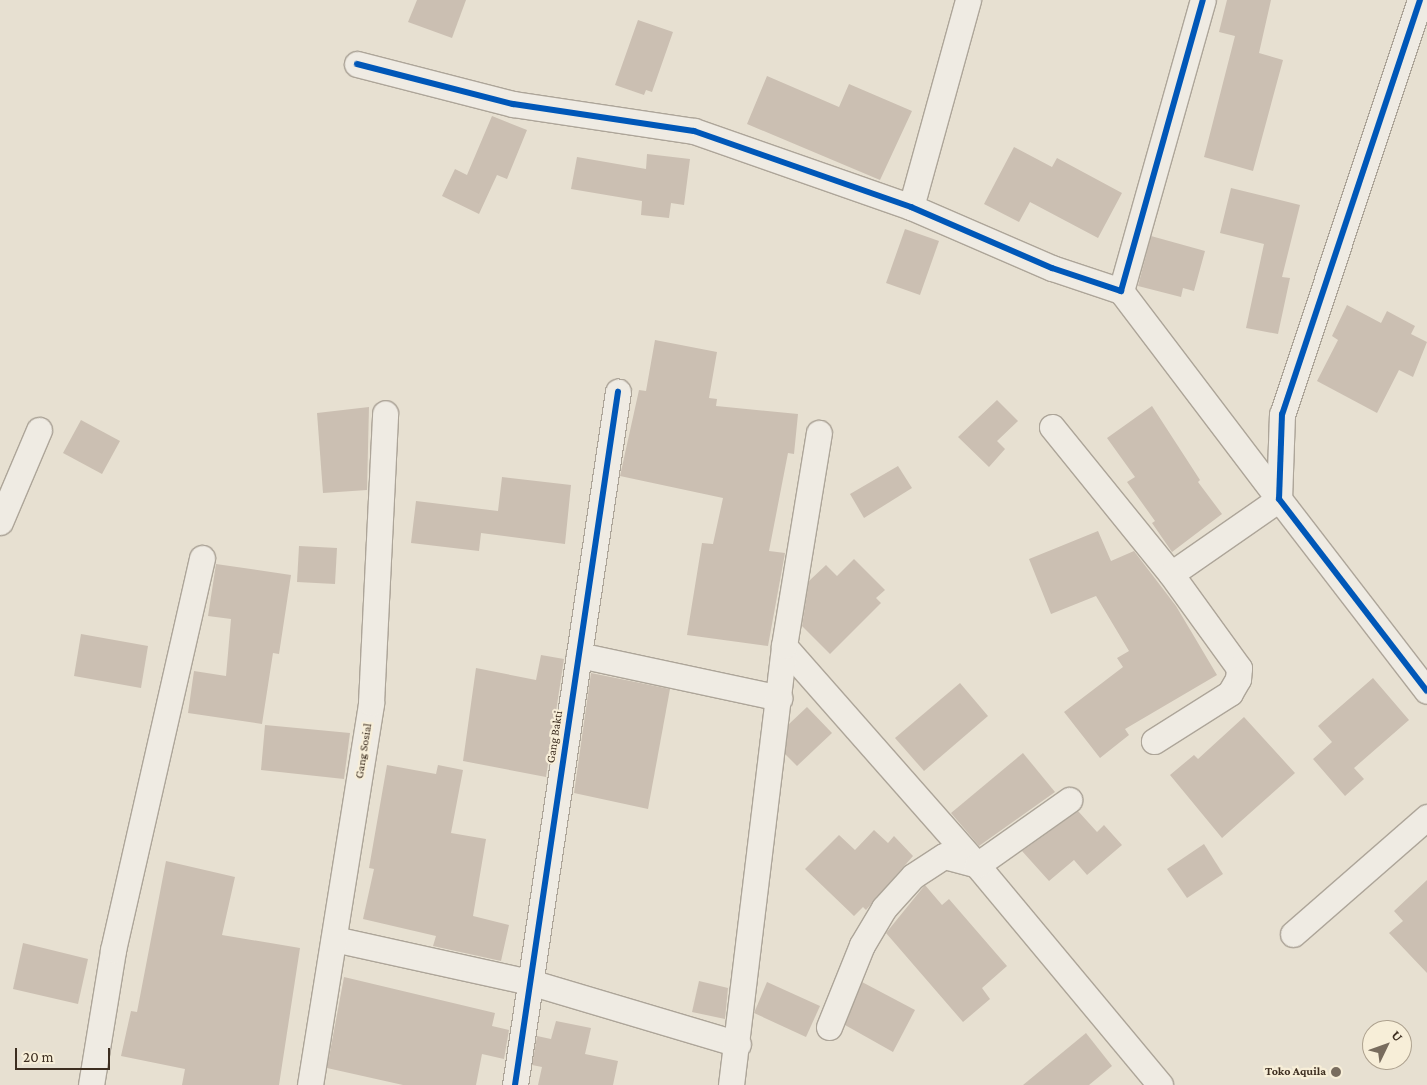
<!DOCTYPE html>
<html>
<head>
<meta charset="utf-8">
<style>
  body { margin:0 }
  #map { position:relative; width:1427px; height:1085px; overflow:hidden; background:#e7e0d1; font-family:"Crimson Pro",serif }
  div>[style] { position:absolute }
  .building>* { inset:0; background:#cbbfb2 }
  .roads { filter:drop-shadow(1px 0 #ada599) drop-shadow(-1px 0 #ada599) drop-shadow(0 1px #ada599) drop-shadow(0 -1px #ada599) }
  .minor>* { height:25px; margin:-12.5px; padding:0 12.5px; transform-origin:12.5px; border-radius:12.5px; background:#efebe3 }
  .cycleway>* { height:6px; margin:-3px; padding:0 3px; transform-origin:3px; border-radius:3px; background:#0057b8 }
  .dots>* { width:14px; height:14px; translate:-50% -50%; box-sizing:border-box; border:2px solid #f7eed8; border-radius:50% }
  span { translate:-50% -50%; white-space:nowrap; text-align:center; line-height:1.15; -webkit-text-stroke:4.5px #f7eed8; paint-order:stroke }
  .street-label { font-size:12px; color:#3d2e20 }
  .poi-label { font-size:12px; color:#3d2e20; font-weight:700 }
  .right { translate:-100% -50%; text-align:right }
  .north { position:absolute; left:1362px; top:1020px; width:50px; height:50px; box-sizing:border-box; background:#f7eed8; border:1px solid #ada18e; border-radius:50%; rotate:48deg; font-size:14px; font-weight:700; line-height:20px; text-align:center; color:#3d2e20 }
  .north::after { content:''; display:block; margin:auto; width:18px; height:22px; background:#786c5e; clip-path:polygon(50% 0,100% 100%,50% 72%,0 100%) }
  .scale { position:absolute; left:15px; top:1048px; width:95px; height:22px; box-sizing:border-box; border:2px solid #3d2e20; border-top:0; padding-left:6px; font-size:15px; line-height:18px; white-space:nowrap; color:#3d2e20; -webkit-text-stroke:4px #f7eed8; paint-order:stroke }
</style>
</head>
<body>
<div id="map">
  <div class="building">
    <div style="clip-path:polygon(417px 0,466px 0,452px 38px,408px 22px)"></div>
    <div style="clip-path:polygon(1227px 0,1271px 0,1259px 53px,1283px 60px,1253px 171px,1204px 157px,1235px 36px,1219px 32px)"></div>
    <div style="clip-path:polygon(638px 20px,673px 32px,652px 92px,646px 90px,644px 95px,615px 85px)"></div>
    <div style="clip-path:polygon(767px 76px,839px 107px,849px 84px,912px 111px,880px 180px,747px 124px)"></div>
    <div style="clip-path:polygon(492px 116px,527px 130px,507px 179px,497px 175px,479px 214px,442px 196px,455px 169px,467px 175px)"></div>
    <div style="clip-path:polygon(1014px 147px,1052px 167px,1057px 158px,1122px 193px,1098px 238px,1030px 202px,1019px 222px,984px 204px)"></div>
    <div style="clip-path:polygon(647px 154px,690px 159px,684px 205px,671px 203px,669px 218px,641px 215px,642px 201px,571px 189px,577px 157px,646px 169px)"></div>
    <div style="clip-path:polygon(1231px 188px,1300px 205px,1282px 277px,1290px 278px,1278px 334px,1246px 328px,1264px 244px,1220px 233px)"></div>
    <div style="clip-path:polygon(905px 229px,939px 241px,920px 295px,886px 283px)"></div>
    <div style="clip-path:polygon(1151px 236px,1205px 251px,1194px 291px,1183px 288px,1181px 297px,1138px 286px)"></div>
    <div style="clip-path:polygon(1347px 305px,1381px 323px,1387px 311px,1415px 326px,1411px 334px,1427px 342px,1413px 377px,1399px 370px,1377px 413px,1317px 381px,1338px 340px,1332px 336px)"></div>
    <div style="clip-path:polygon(655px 340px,717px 352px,709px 398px,717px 399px,716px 406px,798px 414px,794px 454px,788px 453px,769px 551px,785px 553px,768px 646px,687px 635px,702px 543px,713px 544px,723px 498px,620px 476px,639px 390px,646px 391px)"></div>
    <div style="clip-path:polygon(997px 400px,1018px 421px,997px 441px,1005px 449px,989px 467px,958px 437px)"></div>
    <div style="clip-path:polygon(1152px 406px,1200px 480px,1198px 482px,1222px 514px,1172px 552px,1152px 523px,1155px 521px,1127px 482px,1135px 477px,1107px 438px)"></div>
    <div style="clip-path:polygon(369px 407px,367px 490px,323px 493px,317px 413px)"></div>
    <div style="clip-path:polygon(81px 420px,120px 441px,102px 474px,63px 453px)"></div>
    <div style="clip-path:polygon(898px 466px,912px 488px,864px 518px,850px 494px)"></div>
    <div style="clip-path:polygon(502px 477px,571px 485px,565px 544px,481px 533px,479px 551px,411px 543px,416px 501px,498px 511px)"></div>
    <div style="clip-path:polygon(1098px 531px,1111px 561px,1134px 551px,1176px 606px,1217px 675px,1125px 729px,1129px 735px,1100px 758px,1064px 712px,1123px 667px,1117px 658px,1129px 651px,1096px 596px,1051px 614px,1029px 559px)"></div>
    <div style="clip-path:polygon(299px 546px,337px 548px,335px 584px,297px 582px)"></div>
    <div style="clip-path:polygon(854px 559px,885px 590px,876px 598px,881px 603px,830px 654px,802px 626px,809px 581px,826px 565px,837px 576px)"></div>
    <div style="clip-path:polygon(216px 564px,291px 575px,279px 654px,273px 653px,262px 724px,188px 713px,194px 671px,226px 676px,231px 619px,208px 616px)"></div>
    <div style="clip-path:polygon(81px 634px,148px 646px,141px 688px,74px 676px)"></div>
    <div style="clip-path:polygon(541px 655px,564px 659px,546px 777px,463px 761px,476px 668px,536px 680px)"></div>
    <div style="clip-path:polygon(591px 673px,670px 689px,648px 809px,574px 793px)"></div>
    <div style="clip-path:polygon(1373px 678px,1409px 720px,1354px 768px,1364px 779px,1345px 796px,1313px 759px,1332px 742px,1318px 726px)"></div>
    <div style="clip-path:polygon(960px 683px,988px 716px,924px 771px,895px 738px)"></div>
    <div style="clip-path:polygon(807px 707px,832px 733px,797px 766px,785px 754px,789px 724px)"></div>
    <div style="clip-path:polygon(1244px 717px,1295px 773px,1222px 838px,1170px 775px,1194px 755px,1198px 759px)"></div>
    <div style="clip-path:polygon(265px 725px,350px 733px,344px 779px,261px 770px)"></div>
    <div style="clip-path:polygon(1023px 753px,1055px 792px,979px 846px,951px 813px)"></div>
    <div style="clip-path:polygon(387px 765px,436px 774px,438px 765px,463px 770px,451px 833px,486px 839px,473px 916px,509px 925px,501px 961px,433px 946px,436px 936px,363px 919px,374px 869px,369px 868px)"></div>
    <div style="clip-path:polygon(1078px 811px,1097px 832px,1104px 825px,1122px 845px,1087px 875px,1074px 860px,1049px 881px,1022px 851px)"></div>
    <div style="clip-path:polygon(874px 830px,888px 843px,894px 836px,913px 856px,866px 910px,863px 907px,854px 916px,805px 869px,839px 835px,855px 850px)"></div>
    <div style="clip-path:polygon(1204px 844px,1223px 874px,1187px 898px,1167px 869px)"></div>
    <div style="clip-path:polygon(166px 861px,235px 877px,222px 935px,300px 948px,279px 1085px,182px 1085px,185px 1069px,121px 1056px,131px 1011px,137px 1012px)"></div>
    <div style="clip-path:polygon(1427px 880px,1427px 973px,1389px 933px,1403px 921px,1394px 911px)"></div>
    <div style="clip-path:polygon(925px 885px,942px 905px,949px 899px,1007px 966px,982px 988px,990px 999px,963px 1022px,886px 933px)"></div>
    <div style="clip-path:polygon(23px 943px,88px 959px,78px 1004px,13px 989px)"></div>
    <div style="clip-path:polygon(344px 977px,495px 1013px,492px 1026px,509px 1030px,504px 1059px,482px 1054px,476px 1085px,403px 1085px,327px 1068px)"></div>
    <div style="clip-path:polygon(699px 981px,728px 988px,725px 1019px,692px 1012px)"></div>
    <div style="clip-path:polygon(767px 982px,820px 1006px,806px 1037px,754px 1013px)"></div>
    <div style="clip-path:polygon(862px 982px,915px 1010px,893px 1052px,845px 1025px)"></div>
    <div style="clip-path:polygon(556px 1021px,591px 1028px,585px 1054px,618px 1061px,613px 1085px,538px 1085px,542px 1067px,532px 1065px,537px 1036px,551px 1039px)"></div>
    <div style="clip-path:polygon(1086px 1033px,1112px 1066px,1089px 1085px,1023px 1085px)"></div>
  </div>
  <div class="roads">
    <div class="minor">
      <div style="left:1420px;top:0;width:436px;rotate:108.4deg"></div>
      <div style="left:1282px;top:414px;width:85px;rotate:92deg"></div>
      <div style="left:1279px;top:499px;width:242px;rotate:52.4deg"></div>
      <div style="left:357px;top:64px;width:161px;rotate:14.4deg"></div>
      <div style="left:513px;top:104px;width:183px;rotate:8.5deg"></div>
      <div style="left:694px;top:131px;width:230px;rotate:19.3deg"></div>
      <div style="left:911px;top:207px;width:154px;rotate:23.4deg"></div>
      <div style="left:1052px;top:268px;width:73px;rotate:18.4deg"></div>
      <div style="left:1121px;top:291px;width:302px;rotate:-74.3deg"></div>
      <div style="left:911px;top:207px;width:215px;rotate:-74.6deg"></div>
      <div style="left:1121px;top:291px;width:261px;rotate:52.8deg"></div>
      <div style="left:1279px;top:499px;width:131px;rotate:145.2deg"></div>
      <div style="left:1052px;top:427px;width:189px;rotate:51deg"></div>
      <div style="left:1171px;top:574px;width:116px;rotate:54.1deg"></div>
      <div style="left:1239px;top:668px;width:11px;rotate:95deg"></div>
      <div style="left:1238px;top:679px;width:16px;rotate:120deg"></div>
      <div style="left:1230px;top:693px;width:90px;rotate:147.7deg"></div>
      <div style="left:0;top:522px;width:100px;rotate:-67deg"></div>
      <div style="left:784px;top:646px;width:292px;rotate:48.6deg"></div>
      <div style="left:977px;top:865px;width:286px;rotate:50.2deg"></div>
      <div style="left:579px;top:655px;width:205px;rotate:12.1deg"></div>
      <div style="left:1293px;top:934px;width:178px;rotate:-41.1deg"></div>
      <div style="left:334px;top:939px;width:201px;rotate:12.4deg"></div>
      <div style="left:530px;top:982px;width:217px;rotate:16.6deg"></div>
      <div style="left:829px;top:1027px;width:88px;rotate:-68.1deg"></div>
      <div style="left:862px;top:945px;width:43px;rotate:-59.3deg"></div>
      <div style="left:884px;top:908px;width:43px;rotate:-47.8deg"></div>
      <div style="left:913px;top:876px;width:37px;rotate:-33deg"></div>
      <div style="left:944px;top:856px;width:34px;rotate:15deg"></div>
      <div style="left:977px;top:865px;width:113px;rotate:-35.2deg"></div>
      <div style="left:91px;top:1085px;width:137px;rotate:-80.7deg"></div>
      <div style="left:113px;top:950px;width:402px;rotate:-77.2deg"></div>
      <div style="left:310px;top:1085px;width:387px;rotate:-80.9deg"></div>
      <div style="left:371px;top:703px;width:290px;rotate:-87.2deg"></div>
      <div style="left:515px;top:1085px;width:701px;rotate:-81.55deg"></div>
      <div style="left:731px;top:1085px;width:442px;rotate:-83.1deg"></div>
      <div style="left:784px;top:646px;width:216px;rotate:-80.7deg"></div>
    </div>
  </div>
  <div class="cycleway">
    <div style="left:1420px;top:0;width:436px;rotate:108.4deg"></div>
    <div style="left:1282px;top:414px;width:85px;rotate:92deg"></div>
    <div style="left:1279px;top:499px;width:242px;rotate:52.4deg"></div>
    <div style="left:357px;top:64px;width:161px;rotate:14.4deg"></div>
    <div style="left:513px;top:104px;width:183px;rotate:8.5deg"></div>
    <div style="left:694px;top:131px;width:230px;rotate:19.3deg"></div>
    <div style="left:911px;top:207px;width:154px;rotate:23.4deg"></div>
    <div style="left:1052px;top:268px;width:73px;rotate:18.4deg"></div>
    <div style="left:1121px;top:291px;width:302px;rotate:-74.3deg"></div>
    <div style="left:515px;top:1085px;width:701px;rotate:-81.55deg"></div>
  </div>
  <div class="dots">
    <div style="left:1336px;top:1072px;background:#786c5e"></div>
  </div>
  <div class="street-label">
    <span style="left:555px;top:737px;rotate:-81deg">Gang Bakti</span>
    <span style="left:364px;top:751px;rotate:-81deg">Gang Sosial</span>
  </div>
  <div class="poi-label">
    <span class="right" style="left:1326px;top:1072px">Toko Aquila</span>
  </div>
  <div class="north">U</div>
  <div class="scale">20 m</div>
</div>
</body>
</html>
